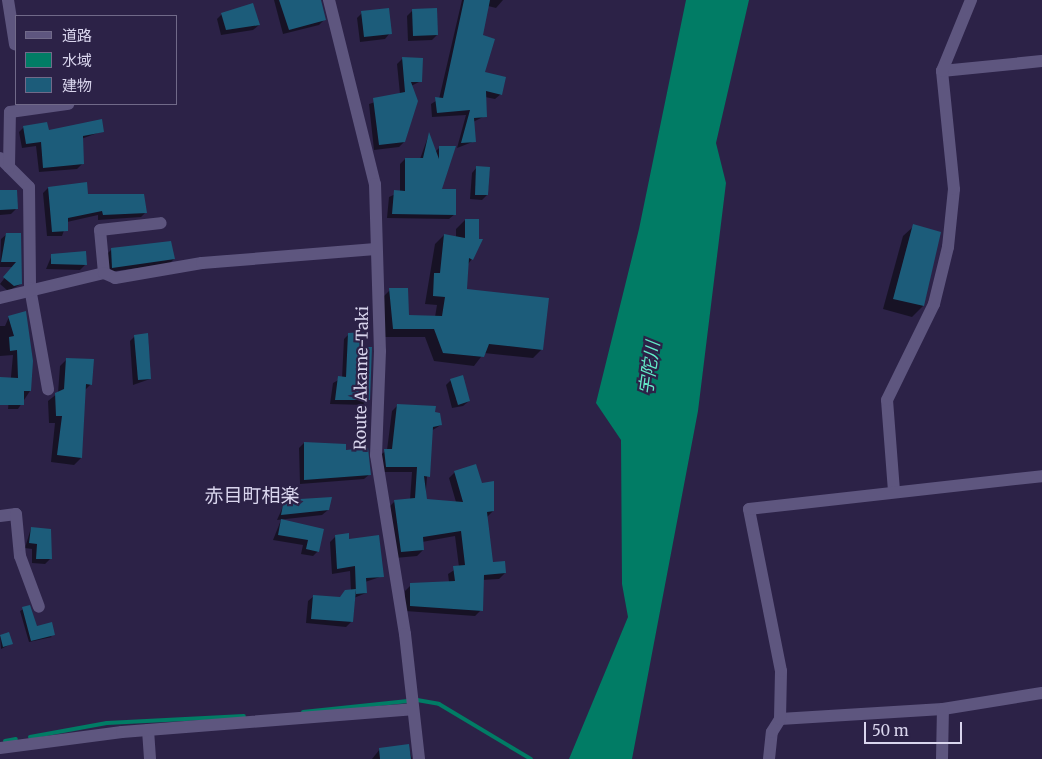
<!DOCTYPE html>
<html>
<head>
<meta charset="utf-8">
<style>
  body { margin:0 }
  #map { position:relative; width:1042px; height:759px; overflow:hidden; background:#2c2247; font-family:Merriweather,"Noto Sans JP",serif }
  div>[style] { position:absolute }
  .water>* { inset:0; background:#017c65 }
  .shadow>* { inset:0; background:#0007 }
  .stream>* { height:4px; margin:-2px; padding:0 2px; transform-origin:2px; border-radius:2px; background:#017c65 }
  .building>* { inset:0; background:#1c5c7a }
  .street>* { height:12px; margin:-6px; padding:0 6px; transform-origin:6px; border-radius:6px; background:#5e567f }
  .secondary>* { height:12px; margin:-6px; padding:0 6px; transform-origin:6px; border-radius:6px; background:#5e567f }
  span { translate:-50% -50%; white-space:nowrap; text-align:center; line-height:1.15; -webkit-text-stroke:4.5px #2c2247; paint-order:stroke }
  .street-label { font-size:16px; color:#d9d5ed }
  .water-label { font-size:18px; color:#63ebc8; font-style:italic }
  .quarter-label { font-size:19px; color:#d9d5ed }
  .legend { position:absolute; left:15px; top:15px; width:162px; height:90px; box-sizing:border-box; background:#2c2247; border:1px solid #716a89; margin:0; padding:6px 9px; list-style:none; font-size:15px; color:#d9d5ed }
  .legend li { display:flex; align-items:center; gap:10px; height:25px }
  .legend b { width:25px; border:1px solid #716a89 }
  .scale { position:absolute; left:864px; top:722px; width:98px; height:22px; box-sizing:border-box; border:2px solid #d9d5ed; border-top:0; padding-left:6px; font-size:15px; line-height:18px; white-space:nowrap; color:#d9d5ed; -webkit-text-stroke:4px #2c2247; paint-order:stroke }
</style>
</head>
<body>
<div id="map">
  <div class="water">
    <div style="clip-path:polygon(686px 0,749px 0,716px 143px,726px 183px,698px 411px,632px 759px,569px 759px,628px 617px,622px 584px,621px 440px,596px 403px,639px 229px)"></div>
  </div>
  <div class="shadow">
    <div style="clip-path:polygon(320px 0,324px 20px,319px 25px,283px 34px,274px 0)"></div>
    <div style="clip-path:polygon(462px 0,503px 0,496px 8px,488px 6px,481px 35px,484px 73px,501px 94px,495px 99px,485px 97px,485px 116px,473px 122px,475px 141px,457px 148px,466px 115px,432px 117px,431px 104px,439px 99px)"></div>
    <div style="clip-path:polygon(412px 11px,437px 35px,432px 40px,408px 41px,407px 16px)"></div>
    <div style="clip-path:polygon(362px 13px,390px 33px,385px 39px,360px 42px,357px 18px)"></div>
    <div style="clip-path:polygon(222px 14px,259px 25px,253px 30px,221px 35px,217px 19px)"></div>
    <div style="clip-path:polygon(402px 59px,421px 81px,411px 86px,404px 142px,399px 147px,374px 150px,369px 104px,400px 94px,397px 64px)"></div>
    <div style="clip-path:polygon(24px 127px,48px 132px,103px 131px,81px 139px,82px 164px,77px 169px,39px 172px,36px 146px,22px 148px,19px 132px)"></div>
    <div style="clip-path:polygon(429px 134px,435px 152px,440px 147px,441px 190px,455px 214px,449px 219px,387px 218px,389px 197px,400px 192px,400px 164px,405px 159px,420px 159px)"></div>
    <div style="clip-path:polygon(477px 167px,487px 195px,482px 200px,470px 199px,472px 173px)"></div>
    <div style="clip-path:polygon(48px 188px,87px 195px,146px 212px,141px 217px,98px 220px,98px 215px,67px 222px,62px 236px,47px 236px,43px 193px)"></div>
    <div style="clip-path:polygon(0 192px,16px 209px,11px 214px,0 215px)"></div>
    <div style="clip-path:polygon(465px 220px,472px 259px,468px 264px,466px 290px,542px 349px,533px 358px,484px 353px,474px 366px,434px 361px,425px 337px,384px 337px,381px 299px,390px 290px,408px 316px,435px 317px,437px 305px,425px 304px,435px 244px,444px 235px,456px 238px,456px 229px)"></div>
    <div style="clip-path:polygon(914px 226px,940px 233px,923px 306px,912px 317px,883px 309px,903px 236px)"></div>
    <div style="clip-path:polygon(7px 234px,20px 234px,21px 284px,8px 291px,0 284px,13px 267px,0 267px,1px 239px)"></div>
    <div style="clip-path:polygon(111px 250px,174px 259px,169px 264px,107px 272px,106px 255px)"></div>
    <div style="clip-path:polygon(52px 255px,85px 265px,80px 270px,46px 269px)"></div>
    <div style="clip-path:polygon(9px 317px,30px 391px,18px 409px,8px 409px,13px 355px,0 356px,0 326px,5px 326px)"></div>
    <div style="clip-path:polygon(349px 334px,369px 400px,364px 405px,330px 404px,333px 383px,342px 378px,344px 339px)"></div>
    <div style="clip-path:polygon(135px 336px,150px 379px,133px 385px,130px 341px)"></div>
    <div style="clip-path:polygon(67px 359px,91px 384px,84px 391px,81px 458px,74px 465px,51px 462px,55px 423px,49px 423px,48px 401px,58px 393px,60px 366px)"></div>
    <div style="clip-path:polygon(451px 380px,469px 401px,463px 406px,452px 408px,446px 385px)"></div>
    <div style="clip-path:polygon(398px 405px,434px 413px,441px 425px,431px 431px,425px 500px,456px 502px,449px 478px,455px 472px,481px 485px,493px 511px,486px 518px,492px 564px,505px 573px,499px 579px,482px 580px,481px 610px,475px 616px,405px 611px,405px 591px,411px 585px,449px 582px,448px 574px,459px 567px,455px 536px,422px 542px,423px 550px,417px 556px,395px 558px,389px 507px,395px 501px,410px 500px,412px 472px,380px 472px,379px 456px,387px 450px,392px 411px)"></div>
    <div style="clip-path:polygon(304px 443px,345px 451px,370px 474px,364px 479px,300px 484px,299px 448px)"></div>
    <div style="clip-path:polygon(285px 502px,328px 510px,322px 515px,277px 520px)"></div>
    <div style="clip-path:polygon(281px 520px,323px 530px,318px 551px,313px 556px,301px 554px,303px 545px,273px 540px)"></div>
    <div style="clip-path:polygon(31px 528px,50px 559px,45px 564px,32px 563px,32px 549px,25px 548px)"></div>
    <div style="clip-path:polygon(336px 536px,348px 541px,383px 576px,365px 582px,366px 593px,354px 598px,351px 622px,346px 627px,306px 623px,308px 601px,314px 596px,339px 598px,351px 591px,350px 571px,332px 574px,330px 542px)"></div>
    <div style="clip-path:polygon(29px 606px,36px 627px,52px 637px,29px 642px,20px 611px)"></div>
    <div style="clip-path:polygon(8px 634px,11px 644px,1px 649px,0 636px)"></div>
    <div style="clip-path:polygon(408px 746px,412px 759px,372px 759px,380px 749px)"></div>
  </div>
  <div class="stream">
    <div style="left:303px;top:712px;width:115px;rotate:-6deg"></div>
    <div style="left:417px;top:700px;width:22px;rotate:10deg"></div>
    <div style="left:439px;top:704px;width:107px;rotate:30.9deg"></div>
    <div style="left:30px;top:737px;width:78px;rotate:-10.3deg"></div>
    <div style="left:107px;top:723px;width:137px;rotate:-2.9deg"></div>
    <div style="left:5px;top:741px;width:11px;rotate:-10deg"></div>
  </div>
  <div class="building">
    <div style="clip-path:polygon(279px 0,321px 0,326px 20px,289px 30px)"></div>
    <div style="clip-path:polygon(464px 0,490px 0,483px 35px,495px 39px,485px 72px,506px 77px,502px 95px,486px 91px,487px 117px,474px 118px,476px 142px,461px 143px,470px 110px,437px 113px,435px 97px,443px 98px)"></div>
    <div style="clip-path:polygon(253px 3px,260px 25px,226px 30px,221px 13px)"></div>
    <div style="clip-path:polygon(389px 8px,392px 34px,364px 37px,361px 11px)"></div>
    <div style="clip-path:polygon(437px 8px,438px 35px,413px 36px,412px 9px)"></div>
    <div style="clip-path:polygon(402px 57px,423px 58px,422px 82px,411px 82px,418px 101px,405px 142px,379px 145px,373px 98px,405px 92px)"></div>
    <div style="clip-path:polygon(102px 119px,104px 132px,83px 136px,84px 164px,43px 168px,41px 142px,26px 144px,23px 126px,47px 122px,49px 130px)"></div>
    <div style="clip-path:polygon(429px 132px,439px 159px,439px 146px,456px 146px,442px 189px,456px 189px,456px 215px,392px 214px,394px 190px,405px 191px,405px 158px,423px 158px)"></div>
    <div style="clip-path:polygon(476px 166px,490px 167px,488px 195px,475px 195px)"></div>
    <div style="clip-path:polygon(87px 182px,88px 194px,144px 194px,147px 213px,103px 215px,102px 211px,68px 218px,68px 231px,52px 232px,48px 187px)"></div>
    <div style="clip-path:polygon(0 190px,17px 190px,18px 209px,0 210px)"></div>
    <div style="clip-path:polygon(465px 219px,479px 219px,479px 239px,483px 239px,473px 260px,469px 258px,467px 289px,549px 298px,543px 350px,489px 344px,484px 357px,443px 353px,434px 329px,393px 329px,389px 288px,408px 288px,409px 315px,442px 316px,445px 297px,433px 296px,434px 273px,440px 273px,444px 234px,465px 238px)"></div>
    <div style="clip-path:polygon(913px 224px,941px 232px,924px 306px,893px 299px)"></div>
    <div style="clip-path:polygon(6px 233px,21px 233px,22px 284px,14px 286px,3px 277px,16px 262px,1px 262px)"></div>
    <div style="clip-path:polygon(171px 241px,175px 259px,112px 268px,111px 248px)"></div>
    <div style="clip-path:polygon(86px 251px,87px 265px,51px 264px,51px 254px)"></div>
    <div style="clip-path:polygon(26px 311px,33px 361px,31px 391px,24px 391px,24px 405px,0 405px,0 377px,18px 378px,17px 350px,10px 351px,9px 337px,14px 336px,8px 316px)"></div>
    <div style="clip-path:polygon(364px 332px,364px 347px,372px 347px,370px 400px,335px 400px,338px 376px,346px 377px,348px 333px)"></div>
    <div style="clip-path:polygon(148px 333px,151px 379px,138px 380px,134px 335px)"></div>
    <div style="clip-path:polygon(66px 358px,94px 359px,92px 385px,86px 384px,82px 458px,57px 455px,62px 416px,56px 416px,55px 393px,64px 389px)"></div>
    <div style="clip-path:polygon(463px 375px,470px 401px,458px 405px,450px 379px)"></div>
    <div style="clip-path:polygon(397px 404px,436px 406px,435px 412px,440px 413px,442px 425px,433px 427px,430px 477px,424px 476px,427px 499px,463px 502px,454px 471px,476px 464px,482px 483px,494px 481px,494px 511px,487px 512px,493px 562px,505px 561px,506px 573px,484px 575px,483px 611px,410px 606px,410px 583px,455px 581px,453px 566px,465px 565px,461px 531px,423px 537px,424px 550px,401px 552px,394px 500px,415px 498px,417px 467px,386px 467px,384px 449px,392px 449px)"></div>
    <div style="clip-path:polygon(304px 442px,346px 444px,346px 450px,368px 448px,371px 475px,304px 480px)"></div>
    <div style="clip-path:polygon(332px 497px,329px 510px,281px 515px,284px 500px)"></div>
    <div style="clip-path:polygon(281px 519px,324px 529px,319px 552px,306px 549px,308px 540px,278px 535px)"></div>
    <div style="clip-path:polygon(31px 527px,51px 529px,52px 559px,36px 559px,37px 544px,29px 543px)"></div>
    <div style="clip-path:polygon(349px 533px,349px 539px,379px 535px,384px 577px,366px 578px,367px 593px,356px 594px,355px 566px,337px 569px,335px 535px)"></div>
    <div style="clip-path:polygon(356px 589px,353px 622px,311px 619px,313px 595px,340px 597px,345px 590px)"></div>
    <div style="clip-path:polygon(30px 605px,37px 626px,52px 622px,55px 635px,31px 641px,22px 607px)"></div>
    <div style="clip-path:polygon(9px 632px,13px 644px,3px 647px,0 635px)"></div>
    <div style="clip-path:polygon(409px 744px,411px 759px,380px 759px,379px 748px)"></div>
  </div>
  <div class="street">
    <div style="left:8px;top:0;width:45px;rotate:81deg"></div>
    <div style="left:942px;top:71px;width:100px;rotate:-5.7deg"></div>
    <div style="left:0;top:158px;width:41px;rotate:45deg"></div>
    <div style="left:29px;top:187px;width:101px;rotate:89.4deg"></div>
    <div style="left:30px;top:288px;width:103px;rotate:79.9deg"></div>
    <div style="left:9px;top:167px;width:55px;rotate:-89deg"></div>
    <div style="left:10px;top:112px;width:59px;rotate:-7.9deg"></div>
    <div style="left:104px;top:273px;width:43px;rotate:-95.3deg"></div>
    <div style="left:100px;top:230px;width:61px;rotate:-6.5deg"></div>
    <div style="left:0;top:298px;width:107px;rotate:-13.5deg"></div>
    <div style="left:104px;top:273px;width:12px;rotate:24deg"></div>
    <div style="left:115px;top:278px;width:88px;rotate:-9.8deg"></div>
    <div style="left:202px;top:263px;width:174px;rotate:-4.6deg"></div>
    <div style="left:894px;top:491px;width:91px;rotate:-94.4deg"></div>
    <div style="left:887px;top:400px;width:107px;rotate:-63.9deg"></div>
    <div style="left:934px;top:304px;width:59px;rotate:-76.2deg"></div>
    <div style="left:948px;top:247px;width:58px;rotate:-84.1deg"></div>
    <div style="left:954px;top:189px;width:119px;rotate:-95.8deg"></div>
    <div style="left:942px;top:71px;width:77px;rotate:-67.8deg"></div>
    <div style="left:0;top:516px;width:16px;rotate:-7deg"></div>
    <div style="left:16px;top:514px;width:42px;rotate:84.6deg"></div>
    <div style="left:20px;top:556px;width:54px;rotate:69.6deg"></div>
    <div style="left:780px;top:719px;width:163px;rotate:-3.5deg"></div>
    <div style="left:943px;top:709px;width:100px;rotate:-9.2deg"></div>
    <div style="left:148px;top:730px;width:29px;rotate:86deg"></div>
    <div style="left:0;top:748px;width:123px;rotate:-7.5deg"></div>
    <div style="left:122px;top:732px;width:291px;rotate:-4.5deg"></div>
    <div style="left:769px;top:759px;width:27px;rotate:-84deg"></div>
    <div style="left:772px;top:732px;width:15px;rotate:-58deg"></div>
    <div style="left:780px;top:719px;width:48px;rotate:-88.8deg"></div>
    <div style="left:781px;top:671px;width:165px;rotate:-101.2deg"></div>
    <div style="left:749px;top:509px;width:295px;rotate:-6.4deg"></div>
    <div style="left:942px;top:759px;width:50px;rotate:-88.9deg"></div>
  </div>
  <div class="secondary">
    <div style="left:329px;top:0;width:190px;rotate:76deg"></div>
    <div style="left:375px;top:184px;width:167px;rotate:88.3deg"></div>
    <div style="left:380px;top:351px;width:104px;rotate:92.2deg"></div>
    <div style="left:376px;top:455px;width:181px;rotate:80.8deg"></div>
    <div style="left:405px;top:634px;width:126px;rotate:83.6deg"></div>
  </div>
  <div class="street-label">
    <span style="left:361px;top:378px;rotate:-89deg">Route Akame-Taki</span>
  </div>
  <div class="water-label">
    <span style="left:650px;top:368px;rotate:-82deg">宇陀川</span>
  </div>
  <div class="quarter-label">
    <span style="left:252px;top:496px">赤目町相楽</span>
  </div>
  <ul class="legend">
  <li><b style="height:6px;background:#5e567f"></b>道路</li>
  <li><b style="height:14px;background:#017c65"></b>水域</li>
  <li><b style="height:14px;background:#1c5c7a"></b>建物</li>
  </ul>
  <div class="scale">50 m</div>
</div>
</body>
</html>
